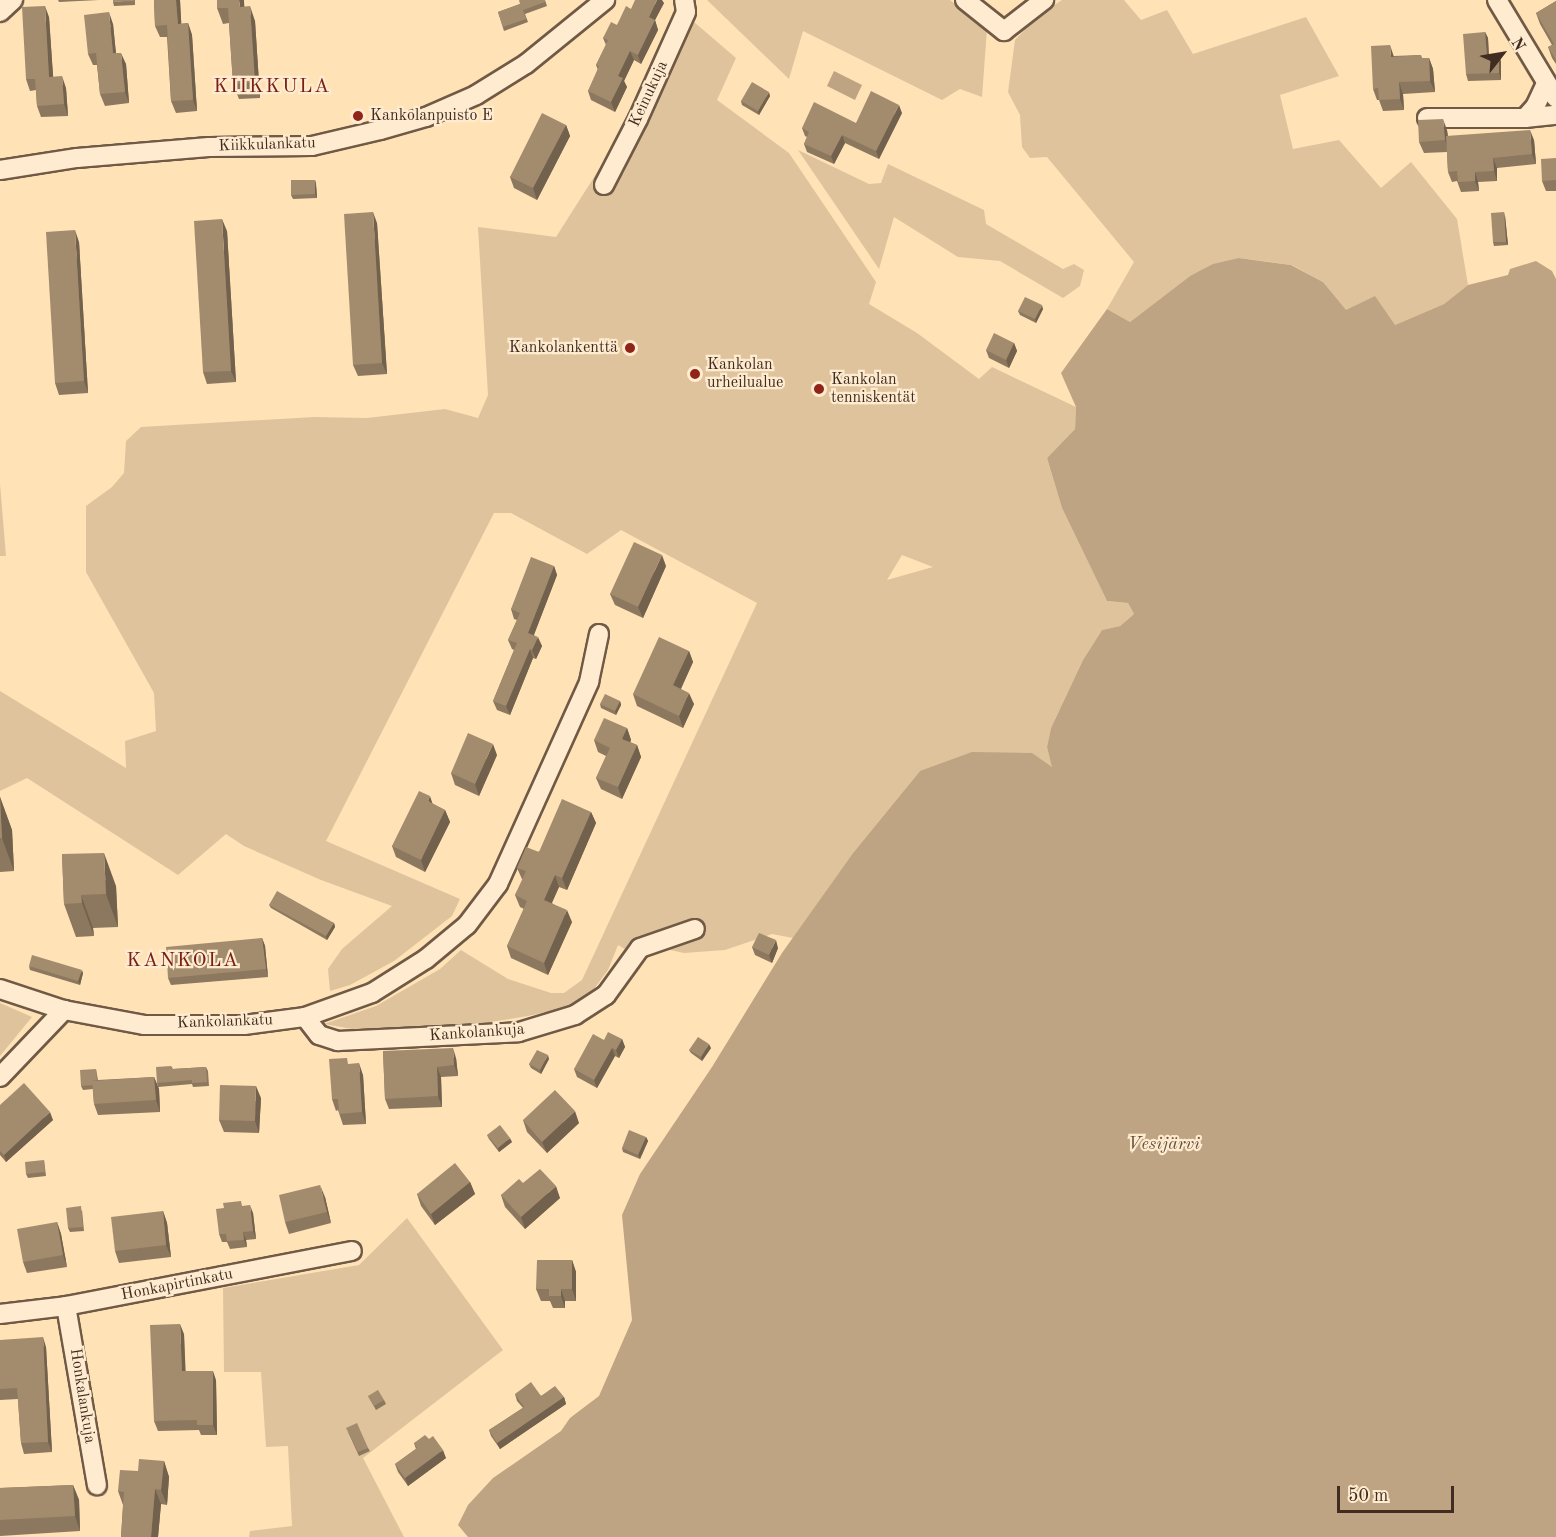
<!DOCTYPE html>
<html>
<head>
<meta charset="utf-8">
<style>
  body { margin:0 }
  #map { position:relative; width:1556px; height:1537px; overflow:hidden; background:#ffe2b6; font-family:"Old Standard TT",serif }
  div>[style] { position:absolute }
  .green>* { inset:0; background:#dfc39c }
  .water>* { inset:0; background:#bea483 }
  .roads { filter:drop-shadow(2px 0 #705a46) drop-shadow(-2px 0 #705a46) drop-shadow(0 2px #705a46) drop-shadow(0 -2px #705a46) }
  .street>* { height:18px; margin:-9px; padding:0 9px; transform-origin:9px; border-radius:9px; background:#ffecd0 }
  .wall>* { inset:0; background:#8c785f }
  .shaded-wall>* { inset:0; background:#72614d }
  .building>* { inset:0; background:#a38b6e }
  .dots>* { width:16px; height:16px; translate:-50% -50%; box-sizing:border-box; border:3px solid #ffecd0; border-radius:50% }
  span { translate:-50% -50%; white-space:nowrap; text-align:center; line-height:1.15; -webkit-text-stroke:4.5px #ffecd0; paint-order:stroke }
  .street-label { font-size:16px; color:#402c20 }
  .poi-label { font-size:16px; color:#402c20 }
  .left { translate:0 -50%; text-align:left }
  .right { translate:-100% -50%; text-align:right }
  .water-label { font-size:18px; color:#66503e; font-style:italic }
  .quarter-label { font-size:20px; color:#7a1f14; letter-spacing:1.5px }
  .north { position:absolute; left:1472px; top:24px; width:60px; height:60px; -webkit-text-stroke:4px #ffecd0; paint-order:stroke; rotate:59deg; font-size:16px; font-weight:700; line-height:24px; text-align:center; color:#402c20 }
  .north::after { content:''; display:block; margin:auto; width:21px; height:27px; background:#402c20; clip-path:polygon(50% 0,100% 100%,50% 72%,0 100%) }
  .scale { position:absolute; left:1337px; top:1486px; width:117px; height:27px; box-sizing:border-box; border:3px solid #402c20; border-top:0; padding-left:8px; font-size:18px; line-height:21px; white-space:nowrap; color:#402c20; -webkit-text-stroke:4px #ffecd0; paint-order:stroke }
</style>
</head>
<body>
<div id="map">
  <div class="green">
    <div style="clip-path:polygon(707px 0,950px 0,987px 29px,982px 97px,960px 89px,942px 100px,803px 31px,789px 79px)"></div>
    <div style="clip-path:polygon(1062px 0,1124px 0,1141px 20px,1167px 10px,1193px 54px,1306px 17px,1339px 76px,1280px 95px,1293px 149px,1339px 140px,1381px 188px,1411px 162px,1457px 219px,1468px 285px,1444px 304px,1395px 325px,1346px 311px,1323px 282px,1292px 265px,1239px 258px,1190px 276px,1130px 322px,1107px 309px,1134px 262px,1047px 157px,1030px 158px,1022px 147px,1020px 115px,1008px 92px,1015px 40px,1038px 16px)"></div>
    <div style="clip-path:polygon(evenodd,694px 22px,736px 58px,717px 100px,789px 153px,876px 282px,869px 304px,917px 333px,979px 379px,992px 367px,1076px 407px,1075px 429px,1047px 458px,1062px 508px,1107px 601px,1128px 603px,1134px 614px,1120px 626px,1102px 630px,1083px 660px,1051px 728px,1047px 747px,1053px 768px,920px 771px,853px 853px,793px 938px,772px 934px,725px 950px,684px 953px,661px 948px,640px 958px,618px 945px,608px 970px,591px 993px,568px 1007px,528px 1016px,478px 1024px,352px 1029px,324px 1024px,376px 1006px,440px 969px,461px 950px,508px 979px,551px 993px,564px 993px,582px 980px,757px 603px,621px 530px,587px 554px,511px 513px,494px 513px,326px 841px,460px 899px,452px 916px,394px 961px,350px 985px,330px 991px,328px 969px,342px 949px,392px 906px,321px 880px,244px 846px,226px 834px,178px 875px,27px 778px,0 791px,0 691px,126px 768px,125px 741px,156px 731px,154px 693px,86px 572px,86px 506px,112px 487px,124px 473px,126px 441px,141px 427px,314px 417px,367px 418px,445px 409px,478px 418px,488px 395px,478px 227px,556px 237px,603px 163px,623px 174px,694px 22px,902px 555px,933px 567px,887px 580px,902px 555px)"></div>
    <div style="clip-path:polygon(798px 150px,869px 184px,881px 183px,888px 164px,984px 210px,986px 224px,1063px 269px,1074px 264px,1084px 270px,1080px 286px,1063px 298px,1000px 261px,958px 257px,894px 217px,879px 269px)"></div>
    <div style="clip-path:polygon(0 484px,6px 556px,0 556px)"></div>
    <div style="clip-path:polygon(0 1003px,32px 1017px,0 1056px)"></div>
    <div style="clip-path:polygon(407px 1218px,503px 1350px,363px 1458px,404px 1537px,249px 1537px,250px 1531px,292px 1526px,288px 1446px,266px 1447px,261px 1372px,224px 1372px,223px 1288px,359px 1265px)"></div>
  </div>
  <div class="water">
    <div style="clip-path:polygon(834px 71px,862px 85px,855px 100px,827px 86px)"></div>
    <div style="clip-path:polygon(1239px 258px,1291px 265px,1323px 282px,1346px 310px,1375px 296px,1395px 325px,1444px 304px,1468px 285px,1508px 275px,1510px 269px,1536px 261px,1552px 271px,1556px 279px,1556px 1537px,468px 1537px,458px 1525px,468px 1505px,493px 1478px,561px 1431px,570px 1418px,599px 1396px,632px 1320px,622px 1215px,640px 1174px,712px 1067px,782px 953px,853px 853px,920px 771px,972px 752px,1032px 753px,1052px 767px,1047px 747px,1051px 728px,1083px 660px,1102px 630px,1120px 626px,1134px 614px,1128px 603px,1107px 601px,1062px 508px,1047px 458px,1075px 429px,1076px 407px,1061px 373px,1107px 309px,1130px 322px,1190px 276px,1213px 264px)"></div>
  </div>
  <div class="roads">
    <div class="street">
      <div style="left:965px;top:0;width:50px;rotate:38.5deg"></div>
      <div style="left:1004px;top:31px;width:51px;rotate:-37.8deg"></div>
      <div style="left:1497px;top:0;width:114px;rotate:59deg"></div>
      <div style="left:0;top:12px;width:18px;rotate:-43deg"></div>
      <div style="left:1427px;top:118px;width:98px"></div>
      <div style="left:1525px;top:118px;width:15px;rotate:-48deg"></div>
      <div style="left:1535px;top:107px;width:26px;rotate:-65deg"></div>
      <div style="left:1525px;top:118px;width:31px;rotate:-6deg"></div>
      <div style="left:0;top:170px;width:78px;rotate:-8.9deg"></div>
      <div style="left:77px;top:158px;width:132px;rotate:-4.8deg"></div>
      <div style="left:209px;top:147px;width:103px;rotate:-0.6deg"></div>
      <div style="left:312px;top:146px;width:70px;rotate:-13.2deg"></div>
      <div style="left:380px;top:130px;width:48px;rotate:-15.8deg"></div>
      <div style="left:426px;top:117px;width:55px;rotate:-23.7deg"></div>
      <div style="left:476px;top:95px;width:59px;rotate:-31.8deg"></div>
      <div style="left:526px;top:64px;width:102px;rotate:-39deg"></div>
      <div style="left:604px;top:185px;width:74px;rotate:-62.7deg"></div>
      <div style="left:638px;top:119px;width:117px;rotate:-65.8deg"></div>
      <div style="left:686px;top:12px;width:12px;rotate:-99deg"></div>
      <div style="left:0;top:989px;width:67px;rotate:18.2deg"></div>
      <div style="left:64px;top:1010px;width:81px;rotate:10.6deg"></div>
      <div style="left:144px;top:1025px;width:100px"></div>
      <div style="left:244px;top:1025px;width:62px;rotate:-7.5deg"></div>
      <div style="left:305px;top:1017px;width:71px;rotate:-19.7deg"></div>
      <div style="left:372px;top:993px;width:64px;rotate:-32.2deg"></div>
      <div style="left:426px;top:959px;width:53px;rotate:-39.7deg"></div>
      <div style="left:467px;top:925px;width:51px;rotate:-52.9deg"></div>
      <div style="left:498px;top:884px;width:222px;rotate:-65.7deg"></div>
      <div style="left:589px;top:682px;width:49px;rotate:-78.2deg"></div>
      <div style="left:305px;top:1017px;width:23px;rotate:52deg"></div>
      <div style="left:319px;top:1035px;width:20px;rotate:18deg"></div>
      <div style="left:338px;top:1041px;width:181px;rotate:-2.8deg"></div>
      <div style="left:519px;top:1032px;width:59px;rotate:-16.9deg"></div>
      <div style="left:575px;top:1015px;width:37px;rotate:-33deg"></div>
      <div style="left:606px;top:995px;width:58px;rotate:-54.1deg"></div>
      <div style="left:640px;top:948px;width:58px;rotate:-19.1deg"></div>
      <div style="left:0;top:1077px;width:93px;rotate:-46.3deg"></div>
      <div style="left:66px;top:1306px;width:182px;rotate:80.2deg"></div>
      <div style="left:0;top:1314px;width:66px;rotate:-6.9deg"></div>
      <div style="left:66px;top:1306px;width:291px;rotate:-10.9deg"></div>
    </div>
  </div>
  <div class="wall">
    <div style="clip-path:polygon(58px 0,99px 0,59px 2px)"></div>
    <div style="clip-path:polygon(135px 0,135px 5px,114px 6px,113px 2px)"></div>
    <div style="clip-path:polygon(154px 0,180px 0,181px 24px,188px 23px,192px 35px,197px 111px,176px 113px,171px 101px,167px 37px,160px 37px,155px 26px)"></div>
    <div style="clip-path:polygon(545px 0,547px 6px,525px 14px,528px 22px,504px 31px,498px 12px,520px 4px)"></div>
    <div style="clip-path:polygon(1556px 1px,1556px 64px,1552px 58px,1548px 47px,1552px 45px,1540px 24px,1536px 13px)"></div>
    <div style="clip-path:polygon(664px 3px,655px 20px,658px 30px,641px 64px,634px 60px,624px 81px,627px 87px,615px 112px,591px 100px,588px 91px,598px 70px,596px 65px,606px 45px,603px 38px,617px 25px,631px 9px)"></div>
    <div style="clip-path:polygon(244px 6px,255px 21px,260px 98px,239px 99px,233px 84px,229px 23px,223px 24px,217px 8px)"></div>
    <div style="clip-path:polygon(49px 17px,53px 77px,66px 88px,68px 116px,41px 117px,37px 106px,36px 90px,30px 91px,26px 79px)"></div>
    <div style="clip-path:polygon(113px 24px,116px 53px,126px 64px,129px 103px,105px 106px,100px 94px,97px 65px,93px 65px,88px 54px)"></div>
    <div style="clip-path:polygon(1485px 32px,1488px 38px,1489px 56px,1499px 55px,1501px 62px,1501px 80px,1468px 81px,1466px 74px)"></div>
    <div style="clip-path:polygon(1421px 55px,1422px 58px,1429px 58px,1433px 69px,1435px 92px,1403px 94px,1404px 110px,1383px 111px,1379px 100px,1377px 100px,1373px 89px,1394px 56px)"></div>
    <div style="clip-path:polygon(770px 96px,759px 115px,742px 105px,741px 101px)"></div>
    <div style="clip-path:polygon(902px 113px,879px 159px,845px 143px,834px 164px,807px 152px,804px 144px,807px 137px,805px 136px,802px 128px,856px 123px)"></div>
    <div style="clip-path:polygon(566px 125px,570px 136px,537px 200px,514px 188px,510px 177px)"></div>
    <div style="clip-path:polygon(1447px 130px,1448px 136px,1534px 140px,1536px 164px,1497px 168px,1497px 181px,1478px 182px,1479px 191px,1461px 192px,1457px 181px,1452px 182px,1448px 172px,1447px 152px,1424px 153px,1419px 142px)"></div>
    <div style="clip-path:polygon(1556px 158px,1556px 191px,1546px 191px,1542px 181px)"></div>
    <div style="clip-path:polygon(315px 180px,316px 184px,317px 198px,293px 199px,291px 195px)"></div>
    <div style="clip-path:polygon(1505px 216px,1508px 245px,1494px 246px,1493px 242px)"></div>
    <div style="clip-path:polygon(377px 223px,387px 374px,358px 376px,353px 365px)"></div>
    <div style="clip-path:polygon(227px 231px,236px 382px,207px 384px,203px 372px)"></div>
    <div style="clip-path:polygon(79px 242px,88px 393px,59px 395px,55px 383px)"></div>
    <div style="clip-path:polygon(1043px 309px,1036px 323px,1020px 315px,1018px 311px)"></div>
    <div style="clip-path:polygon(1014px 343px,1017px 351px,1009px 368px,989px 358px,986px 350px)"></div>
    <div style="clip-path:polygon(554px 566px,557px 575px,534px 635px,542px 646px,536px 659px,533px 658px,510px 715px,497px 710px,493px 701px,514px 650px,512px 649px,508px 640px,517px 620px,514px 619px,511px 609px)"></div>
    <div style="clip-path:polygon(666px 566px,643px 618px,615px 605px,610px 594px)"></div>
    <div style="clip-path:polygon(689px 651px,693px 662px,681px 689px,694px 704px,683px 728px,637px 706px,633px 694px)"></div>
    <div style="clip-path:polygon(620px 701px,621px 705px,616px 715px,601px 708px,600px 704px)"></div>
    <div style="clip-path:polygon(627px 728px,631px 740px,630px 742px,637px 745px,641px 757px,622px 799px,601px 789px,596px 778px,606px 756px,598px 752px,594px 740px)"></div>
    <div style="clip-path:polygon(497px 755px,479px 796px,455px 785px,451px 773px)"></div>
    <div style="clip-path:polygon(0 797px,12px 830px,14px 871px,0 872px)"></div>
    <div style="clip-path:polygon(433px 804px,445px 810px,450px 822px,425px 872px,396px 857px,392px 846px)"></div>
    <div style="clip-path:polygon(591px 812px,596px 823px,567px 890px,559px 887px,552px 903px,572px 922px,548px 975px,511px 958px,507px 946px,524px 909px,520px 907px,515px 895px,523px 880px,522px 879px,517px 868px)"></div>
    <div style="clip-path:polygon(62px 854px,116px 886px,118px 927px,93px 928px,94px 936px,76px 937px,64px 904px)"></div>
    <div style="clip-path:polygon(269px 905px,334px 923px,335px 927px,327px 940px,271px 908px)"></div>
    <div style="clip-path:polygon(262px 938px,265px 946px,268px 977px,171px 985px,168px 978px)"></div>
    <div style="clip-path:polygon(752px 947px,778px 948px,772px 963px,755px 955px)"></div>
    <div style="clip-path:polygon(29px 966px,83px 973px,80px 985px,30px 970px)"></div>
    <div style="clip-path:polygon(622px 1039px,625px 1047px,619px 1058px,615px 1056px,597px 1088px,577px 1077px,574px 1069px,604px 1040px)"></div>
    <div style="clip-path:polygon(711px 1048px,702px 1061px,691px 1053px,689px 1050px)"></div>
    <div style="clip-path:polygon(383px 1051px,456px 1058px,458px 1076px,441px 1077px,442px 1107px,389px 1109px,385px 1099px)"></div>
    <div style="clip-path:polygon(549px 1059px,541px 1074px,531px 1068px,529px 1064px)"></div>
    <div style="clip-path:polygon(350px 1064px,363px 1075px,366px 1124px,343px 1125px,338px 1110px,336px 1111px,332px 1099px)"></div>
    <div style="clip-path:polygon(171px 1066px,173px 1069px,206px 1067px,208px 1071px,209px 1086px,193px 1087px,192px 1084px,158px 1087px,157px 1083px)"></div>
    <div style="clip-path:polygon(96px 1069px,98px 1080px,154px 1077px,159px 1089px,160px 1112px,98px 1115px,94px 1104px,93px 1089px,83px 1090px,81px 1086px)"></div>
    <div style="clip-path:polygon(261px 1098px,259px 1133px,224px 1132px,219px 1120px)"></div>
    <div style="clip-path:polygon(0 1105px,53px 1120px,6px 1162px,0 1155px)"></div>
    <div style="clip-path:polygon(523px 1120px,579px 1123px,547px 1153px,527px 1132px)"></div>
    <div style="clip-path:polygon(487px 1135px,512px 1142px,499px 1152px,489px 1139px)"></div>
    <div style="clip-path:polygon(646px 1137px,648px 1141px,640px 1159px,623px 1152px,622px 1148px)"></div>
    <div style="clip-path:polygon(44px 1160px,46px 1176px,28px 1178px,26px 1174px)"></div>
    <div style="clip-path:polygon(470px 1182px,475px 1194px,435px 1225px,421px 1206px,417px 1194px)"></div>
    <div style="clip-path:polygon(523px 1183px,560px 1198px,525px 1229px,505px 1207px,501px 1195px)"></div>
    <div style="clip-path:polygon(325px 1197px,331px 1223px,289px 1234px,285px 1222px)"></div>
    <div style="clip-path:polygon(243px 1206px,253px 1213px,256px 1239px,246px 1240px,247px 1247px,230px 1249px,227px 1242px,222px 1242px,219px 1234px)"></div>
    <div style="clip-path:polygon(82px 1210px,84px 1231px,70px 1232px,68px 1228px)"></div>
    <div style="clip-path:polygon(163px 1211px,167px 1223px,171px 1257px,119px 1263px,115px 1251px)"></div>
    <div style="clip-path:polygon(57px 1222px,61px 1234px,67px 1267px,27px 1273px,23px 1262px)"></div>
    <div style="clip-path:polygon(572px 1260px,576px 1272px,576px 1301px,565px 1301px,565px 1308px,553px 1308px,550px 1301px,541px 1301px,536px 1289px)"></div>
    <div style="clip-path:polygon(184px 1334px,185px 1371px,216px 1380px,217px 1435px,201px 1435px,199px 1430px,158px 1431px,154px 1421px)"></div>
    <div style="clip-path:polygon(0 1340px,46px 1347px,52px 1452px,24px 1454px,21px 1443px,18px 1399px,0 1400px)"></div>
    <div style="clip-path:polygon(515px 1394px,564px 1397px,566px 1404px,500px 1449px,491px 1436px,489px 1430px,523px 1408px,517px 1401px)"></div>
    <div style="clip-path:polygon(368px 1396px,384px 1400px,386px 1404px,376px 1410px)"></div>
    <div style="clip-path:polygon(348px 1432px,368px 1448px,370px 1451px,359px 1456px)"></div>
    <div style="clip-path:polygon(429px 1439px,446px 1458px,408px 1486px,398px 1472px,395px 1464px,416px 1449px,414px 1443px)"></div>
    <div style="clip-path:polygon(164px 1461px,169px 1477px,167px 1505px,161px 1504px,158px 1537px,121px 1537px,123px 1505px,118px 1491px,138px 1471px)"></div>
    <div style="clip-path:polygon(73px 1485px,79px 1500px,80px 1531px,0 1536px,0 1488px)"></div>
  </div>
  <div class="shaded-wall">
    <div style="clip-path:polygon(176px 0,180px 0,182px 35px,178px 24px)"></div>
    <div style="clip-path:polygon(239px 0,244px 0,245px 22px,240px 7px)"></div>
    <div style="clip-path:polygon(657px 0,662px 0,664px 3px,655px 20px,658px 30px,641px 64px,638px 55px,649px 17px)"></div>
    <div style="clip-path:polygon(45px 6px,49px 17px,54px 89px,49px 77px)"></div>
    <div style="clip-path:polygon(250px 6px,255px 21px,260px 98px,255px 82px)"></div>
    <div style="clip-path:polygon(109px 12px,113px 24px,117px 65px,113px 53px)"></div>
    <div style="clip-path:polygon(188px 23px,192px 35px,197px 111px,193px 100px)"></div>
    <div style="clip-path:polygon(1485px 32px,1488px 38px,1489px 62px,1487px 56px)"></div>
    <div style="clip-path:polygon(1390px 45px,1394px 57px,1391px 57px)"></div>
    <div style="clip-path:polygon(630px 51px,634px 60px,624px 81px,627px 87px,615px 112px,611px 102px,618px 76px)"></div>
    <div style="clip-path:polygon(121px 53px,126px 64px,129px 103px,125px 92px)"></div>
    <div style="clip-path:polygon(1499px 55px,1501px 62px,1501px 80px,1499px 73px)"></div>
    <div style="clip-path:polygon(1429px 58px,1433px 69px,1435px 92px,1430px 81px)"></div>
    <div style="clip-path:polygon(62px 76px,66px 88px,68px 116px,64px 104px)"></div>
    <div style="clip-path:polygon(1399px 82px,1403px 94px,1404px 110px,1400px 99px)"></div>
    <div style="clip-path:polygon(769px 92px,770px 96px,759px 115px,758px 111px)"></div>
    <div style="clip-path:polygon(899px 105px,902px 113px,879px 159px,876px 151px)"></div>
    <div style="clip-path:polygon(1443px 119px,1447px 130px,1449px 152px,1445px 140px)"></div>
    <div style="clip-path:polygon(566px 125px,570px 136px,537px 200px,533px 188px)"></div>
    <div style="clip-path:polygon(1530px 130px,1534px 140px,1536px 164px,1532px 154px)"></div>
    <div style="clip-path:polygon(842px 135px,845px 143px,834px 164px,831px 156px)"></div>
    <div style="clip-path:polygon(1493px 158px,1497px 168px,1497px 181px,1494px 171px)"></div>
    <div style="clip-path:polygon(1475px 172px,1478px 182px,1479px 191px,1475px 181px)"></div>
    <div style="clip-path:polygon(315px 180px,316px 184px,317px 198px,315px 194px)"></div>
    <div style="clip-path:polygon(373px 212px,377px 223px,387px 374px,382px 363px)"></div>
    <div style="clip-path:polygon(1504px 212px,1505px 216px,1508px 245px,1506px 242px)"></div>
    <div style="clip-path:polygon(222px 219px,227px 231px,236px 382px,231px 371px)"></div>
    <div style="clip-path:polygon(75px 230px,79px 242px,88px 393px,84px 381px)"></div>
    <div style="clip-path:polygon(1042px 305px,1043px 309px,1036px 323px,1035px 319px)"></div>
    <div style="clip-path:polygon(1014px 343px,1017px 351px,1009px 368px,1006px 360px)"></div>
    <div style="clip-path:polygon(662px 555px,666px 566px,643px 618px,638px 607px)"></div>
    <div style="clip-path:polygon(554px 566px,557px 575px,531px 642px,528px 633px)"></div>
    <div style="clip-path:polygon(538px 637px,542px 646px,536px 659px,532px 650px)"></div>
    <div style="clip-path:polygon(530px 649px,533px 658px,510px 715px,506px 706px)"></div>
    <div style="clip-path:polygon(689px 651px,693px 662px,677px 697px,673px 685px)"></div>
    <div style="clip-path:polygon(689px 693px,694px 704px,683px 728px,679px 716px)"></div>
    <div style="clip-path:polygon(620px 701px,621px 705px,616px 715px,615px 711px)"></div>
    <div style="clip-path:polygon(627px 728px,631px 740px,627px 750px,622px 739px)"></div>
    <div style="clip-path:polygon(493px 744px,497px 755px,479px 796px,475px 784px)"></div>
    <div style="clip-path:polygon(637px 745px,641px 757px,622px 799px,618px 787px)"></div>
    <div style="clip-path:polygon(430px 796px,434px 808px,428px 801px)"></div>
    <div style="clip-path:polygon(0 797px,12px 830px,14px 871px,2px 838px)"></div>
    <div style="clip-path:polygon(445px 810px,450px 822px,425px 872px,421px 860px)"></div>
    <div style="clip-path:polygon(591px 812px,596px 823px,567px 890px,562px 878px)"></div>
    <div style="clip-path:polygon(104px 853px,116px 886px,118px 927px,106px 894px)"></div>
    <div style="clip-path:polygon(555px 875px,559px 887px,548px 911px,544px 900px)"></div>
    <div style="clip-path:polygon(81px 895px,93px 928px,94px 936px,82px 903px)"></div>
    <div style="clip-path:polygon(567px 910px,572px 922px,548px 975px,544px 963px)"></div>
    <div style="clip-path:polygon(334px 923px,335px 927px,327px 940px,326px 936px)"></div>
    <div style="clip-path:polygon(262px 938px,265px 946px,268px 977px,266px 969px)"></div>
    <div style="clip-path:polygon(776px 940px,778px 948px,772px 963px,769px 955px)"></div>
    <div style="clip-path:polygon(82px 970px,83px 973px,80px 985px,78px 981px)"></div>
    <div style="clip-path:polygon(622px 1039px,625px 1047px,619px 1058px,616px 1050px)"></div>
    <div style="clip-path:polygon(709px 1044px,711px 1048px,702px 1061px,701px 1057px)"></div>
    <div style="clip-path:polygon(453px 1048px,456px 1058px,458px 1076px,454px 1065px)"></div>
    <div style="clip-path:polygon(612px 1048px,615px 1056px,597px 1088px,594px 1080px)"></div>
    <div style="clip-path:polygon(548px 1055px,549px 1059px,541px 1074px,540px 1070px)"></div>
    <div style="clip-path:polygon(359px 1063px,363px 1075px,366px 1124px,362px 1112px)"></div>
    <div style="clip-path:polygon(437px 1067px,441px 1077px,442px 1107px,438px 1096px)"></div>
    <div style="clip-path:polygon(154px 1077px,159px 1089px,160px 1112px,156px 1100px)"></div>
    <div style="clip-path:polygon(256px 1086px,261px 1098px,259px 1133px,255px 1121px)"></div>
    <div style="clip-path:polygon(575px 1111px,579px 1123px,547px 1153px,542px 1142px)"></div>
    <div style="clip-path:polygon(50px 1112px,53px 1120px,6px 1162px,4px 1155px)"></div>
    <div style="clip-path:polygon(646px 1137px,648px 1141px,640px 1159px,638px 1155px)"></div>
    <div style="clip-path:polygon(510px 1138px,512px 1142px,499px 1152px,498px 1148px)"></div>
    <div style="clip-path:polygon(470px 1182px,475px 1194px,435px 1225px,431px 1214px)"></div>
    <div style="clip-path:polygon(320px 1185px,325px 1197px,331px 1223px,327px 1212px)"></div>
    <div style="clip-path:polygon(556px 1186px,560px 1198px,525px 1229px,521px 1217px)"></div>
    <div style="clip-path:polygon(250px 1205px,253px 1213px,256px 1239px,253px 1231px)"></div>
    <div style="clip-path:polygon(163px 1211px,167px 1223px,171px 1257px,166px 1245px)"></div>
    <div style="clip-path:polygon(57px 1222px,61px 1234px,67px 1267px,63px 1255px)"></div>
    <div style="clip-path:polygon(243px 1232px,246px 1240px,247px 1247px,244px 1240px)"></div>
    <div style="clip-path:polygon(572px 1260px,576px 1272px,576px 1301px,572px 1289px)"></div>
    <div style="clip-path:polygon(561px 1289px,565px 1301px,565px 1308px,561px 1296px)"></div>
    <div style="clip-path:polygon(180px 1324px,184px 1334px,186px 1380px,182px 1371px)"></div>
    <div style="clip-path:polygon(43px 1337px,46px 1347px,52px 1452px,48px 1442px)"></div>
    <div style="clip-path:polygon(213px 1371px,216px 1380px,217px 1435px,213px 1425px)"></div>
    <div style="clip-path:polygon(564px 1397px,566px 1404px,500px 1449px,497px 1443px)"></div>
    <div style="clip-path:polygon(443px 1450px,446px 1458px,408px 1486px,405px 1478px)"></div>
    <div style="clip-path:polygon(164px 1461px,169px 1477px,167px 1505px,161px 1490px)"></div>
    <div style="clip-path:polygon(73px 1485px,79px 1500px,80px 1531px,75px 1516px)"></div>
    <div style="clip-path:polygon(155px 1489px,161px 1504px,158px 1537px,151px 1537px)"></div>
  </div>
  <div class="building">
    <div style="clip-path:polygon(113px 0,134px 0,134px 1px,113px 2px)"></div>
    <div style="clip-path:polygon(154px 0,176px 0,178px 24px,188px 23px,193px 100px,171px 101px,167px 25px,155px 26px)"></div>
    <div style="clip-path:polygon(217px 0,239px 0,240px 7px,250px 6px,255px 82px,233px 84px,228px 8px,217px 8px)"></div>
    <div style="clip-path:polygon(519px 0,545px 0,545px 2px,523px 10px,526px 19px,503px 27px,498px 12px,520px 4px)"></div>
    <div style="clip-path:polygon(635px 0,657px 0,649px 17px,655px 20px,638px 55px,630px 51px,618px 76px,623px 78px,611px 102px,588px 91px,599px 66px,596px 65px,608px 40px,603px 38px,611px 22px,617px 25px,626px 6px,631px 9px)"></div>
    <div style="clip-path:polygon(1556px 1px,1556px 60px,1548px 47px,1554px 44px,1536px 13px)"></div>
    <div style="clip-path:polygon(45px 6px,49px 77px,62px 76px,64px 104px,37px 106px,35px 79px,26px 79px,22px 7px)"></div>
    <div style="clip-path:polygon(109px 12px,113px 53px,121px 53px,125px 92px,100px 94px,96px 53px,88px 54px,84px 15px)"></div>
    <div style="clip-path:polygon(1485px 32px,1487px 56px,1499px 55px,1499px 73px,1466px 74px,1463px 34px)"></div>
    <div style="clip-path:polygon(1390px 45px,1391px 57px,1421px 55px,1421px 58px,1429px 58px,1430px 81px,1399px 82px,1400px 99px,1379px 100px,1378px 88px,1373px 89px,1371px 46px)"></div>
    <div style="clip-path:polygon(752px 82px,769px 92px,758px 111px,741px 101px)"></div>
    <div style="clip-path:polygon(871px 91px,899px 105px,876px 151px,842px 135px,831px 156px,804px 144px,809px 132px,802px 128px,814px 102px,856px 123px)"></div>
    <div style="clip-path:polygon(542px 113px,566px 125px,533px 188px,510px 177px)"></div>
    <div style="clip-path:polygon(1443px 119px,1445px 140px,1419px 142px,1418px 120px)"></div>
    <div style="clip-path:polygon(1530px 130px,1532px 154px,1493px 158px,1494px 171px,1475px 172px,1475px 181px,1458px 182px,1457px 171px,1448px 172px,1446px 136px)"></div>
    <div style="clip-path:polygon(1556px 158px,1556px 180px,1542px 181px,1541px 159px)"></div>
    <div style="clip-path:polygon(291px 180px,315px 180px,315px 194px,291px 195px)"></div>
    <div style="clip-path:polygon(373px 212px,382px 363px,353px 365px,344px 214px)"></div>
    <div style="clip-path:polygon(1504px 212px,1506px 242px,1493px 242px,1491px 213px)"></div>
    <div style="clip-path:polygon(222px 219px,231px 371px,203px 372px,194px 221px)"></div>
    <div style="clip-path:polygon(75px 230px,84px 381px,55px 383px,46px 232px)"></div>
    <div style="clip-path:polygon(1025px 297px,1042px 305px,1035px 319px,1018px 311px)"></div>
    <div style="clip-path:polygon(994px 333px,1014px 343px,1006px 360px,986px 350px)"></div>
    <div style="clip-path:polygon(634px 542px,662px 555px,638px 607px,610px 594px)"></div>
    <div style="clip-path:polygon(531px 557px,554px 566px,528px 633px,538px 637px,532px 650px,530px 649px,506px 706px,493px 701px,517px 643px,508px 640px,520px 613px,511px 609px)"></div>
    <div style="clip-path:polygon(659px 637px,689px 651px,673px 685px,689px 693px,679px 716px,633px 694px)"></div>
    <div style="clip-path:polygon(605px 694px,620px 701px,615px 711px,600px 704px)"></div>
    <div style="clip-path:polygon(604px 718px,627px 728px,622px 739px,637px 745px,618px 787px,596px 778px,610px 748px,594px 740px)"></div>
    <div style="clip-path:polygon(468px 733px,493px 744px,475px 784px,451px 773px)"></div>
    <div style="clip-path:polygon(419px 791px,430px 796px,428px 801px,445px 810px,421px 860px,392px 846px)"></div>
    <div style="clip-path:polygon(0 797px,2px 838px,0 838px)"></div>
    <div style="clip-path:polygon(562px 799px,591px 812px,562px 878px,555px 875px,544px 900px,567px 910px,544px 963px,507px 946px,527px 901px,515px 895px,526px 871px,517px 868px,526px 847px,539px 852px)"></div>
    <div style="clip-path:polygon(104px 853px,106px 894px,81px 895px,82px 903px,64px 904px,62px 854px)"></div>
    <div style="clip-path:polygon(277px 891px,334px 923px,326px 936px,269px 905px)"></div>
    <div style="clip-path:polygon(759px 933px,776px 940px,769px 955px,752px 947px)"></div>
    <div style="clip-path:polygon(262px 938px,266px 969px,168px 978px,166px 947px)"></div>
    <div style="clip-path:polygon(32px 955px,82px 970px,78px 981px,29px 966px)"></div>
    <div style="clip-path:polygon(608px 1032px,622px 1039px,616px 1050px,612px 1048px,594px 1080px,574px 1069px,593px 1034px,604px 1040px)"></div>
    <div style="clip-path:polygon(698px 1037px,709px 1044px,701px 1057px,689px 1050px)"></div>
    <div style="clip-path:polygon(453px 1048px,454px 1065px,437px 1067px,438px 1096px,385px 1099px,383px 1051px)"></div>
    <div style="clip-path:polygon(537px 1050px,548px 1055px,540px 1070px,529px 1064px)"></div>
    <div style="clip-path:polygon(347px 1058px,348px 1064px,359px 1063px,362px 1112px,339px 1114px,338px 1099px,332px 1099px,329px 1059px)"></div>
    <div style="clip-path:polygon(171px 1066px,172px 1069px,206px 1067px,207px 1082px,192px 1083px,192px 1080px,157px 1083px,156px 1067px)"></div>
    <div style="clip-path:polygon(96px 1069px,97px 1080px,92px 1081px,93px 1085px,81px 1086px,80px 1070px)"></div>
    <div style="clip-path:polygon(154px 1077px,156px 1100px,94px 1104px,92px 1081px)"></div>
    <div style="clip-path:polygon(24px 1083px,50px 1112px,4px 1155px,0 1151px,0 1105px)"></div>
    <div style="clip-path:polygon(220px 1085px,256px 1086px,255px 1121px,219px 1120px)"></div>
    <div style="clip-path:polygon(555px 1090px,575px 1111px,542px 1142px,523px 1120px)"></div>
    <div style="clip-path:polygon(500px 1125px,510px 1138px,498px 1148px,487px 1135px)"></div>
    <div style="clip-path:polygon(629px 1130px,646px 1137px,638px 1155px,622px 1148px)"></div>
    <div style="clip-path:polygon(44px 1160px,45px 1172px,26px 1174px,25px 1162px)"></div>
    <div style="clip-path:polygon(455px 1163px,470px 1182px,431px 1214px,417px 1194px)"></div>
    <div style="clip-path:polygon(540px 1169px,556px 1186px,521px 1217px,501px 1195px,519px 1179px,523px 1183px)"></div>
    <div style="clip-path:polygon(320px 1185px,327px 1212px,285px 1222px,279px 1195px)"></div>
    <div style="clip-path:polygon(241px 1201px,242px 1206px,250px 1205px,253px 1231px,243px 1232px,244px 1240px,227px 1241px,226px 1234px,219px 1234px,216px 1209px,224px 1208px,223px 1203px)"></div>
    <div style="clip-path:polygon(81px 1206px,83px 1227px,68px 1228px,66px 1208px)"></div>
    <div style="clip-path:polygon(163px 1211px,166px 1245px,115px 1251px,111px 1217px)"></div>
    <div style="clip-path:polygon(57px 1222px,63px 1255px,23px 1262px,17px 1229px)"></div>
    <div style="clip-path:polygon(537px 1260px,572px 1260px,572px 1289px,561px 1289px,561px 1296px,549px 1296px,549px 1289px,536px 1289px)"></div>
    <div style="clip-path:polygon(180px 1324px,182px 1371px,213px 1371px,213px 1425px,197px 1425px,197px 1420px,154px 1421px,150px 1325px)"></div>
    <div style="clip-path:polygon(43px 1337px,48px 1442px,21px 1443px,17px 1388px,0 1389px,0 1340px)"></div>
    <div style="clip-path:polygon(531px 1382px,541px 1396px,555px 1386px,564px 1397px,497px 1443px,489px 1430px,524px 1407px,515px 1394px)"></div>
    <div style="clip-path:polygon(378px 1390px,384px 1400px,374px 1406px,368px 1396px)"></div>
    <div style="clip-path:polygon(357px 1423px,368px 1448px,358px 1452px,346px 1428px)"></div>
    <div style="clip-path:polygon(425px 1435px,429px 1439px,433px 1436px,443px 1450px,405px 1478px,395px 1464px,417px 1448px,414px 1443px)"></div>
    <div style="clip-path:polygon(139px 1459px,164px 1461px,161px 1490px,155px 1489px,151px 1537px,121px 1537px,124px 1492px,118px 1491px,120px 1470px,138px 1471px)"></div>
    <div style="clip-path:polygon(73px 1485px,75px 1516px,0 1520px,0 1488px)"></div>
  </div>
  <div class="dots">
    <div style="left:358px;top:116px;background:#8f2418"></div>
    <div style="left:630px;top:348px;background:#8f2418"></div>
    <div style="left:695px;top:374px;background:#8f2418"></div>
    <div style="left:819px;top:389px;background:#8f2418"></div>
  </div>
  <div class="street-label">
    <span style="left:649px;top:94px;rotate:-65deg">Keinukuja</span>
    <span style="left:267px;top:145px;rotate:-2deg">Kiikkulankatu</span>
    <span style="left:225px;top:1022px;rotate:-2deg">Kankolankatu</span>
    <span style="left:477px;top:1033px;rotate:-4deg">Kankolankuja</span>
    <span style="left:177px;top:1285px;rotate:-11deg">Honkapirtinkatu</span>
    <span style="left:82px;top:1396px;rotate:81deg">Honkalankuja</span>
  </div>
  <div class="poi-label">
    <span class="left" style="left:370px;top:116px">Kankolanpuisto E</span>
    <span class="right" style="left:618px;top:348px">Kankolankenttä</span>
    <span class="left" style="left:707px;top:374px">Kankolan<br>urheilualue</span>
    <span class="left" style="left:831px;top:389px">Kankolan<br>tenniskentät</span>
  </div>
  <div class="water-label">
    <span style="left:1164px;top:1144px">Vesijärvi</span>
  </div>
  <div class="quarter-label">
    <span style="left:272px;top:87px">KIIKKULA</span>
    <span style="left:183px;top:961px">KANKOLA</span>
  </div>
  <div class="north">N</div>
  <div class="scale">50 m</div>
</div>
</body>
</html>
